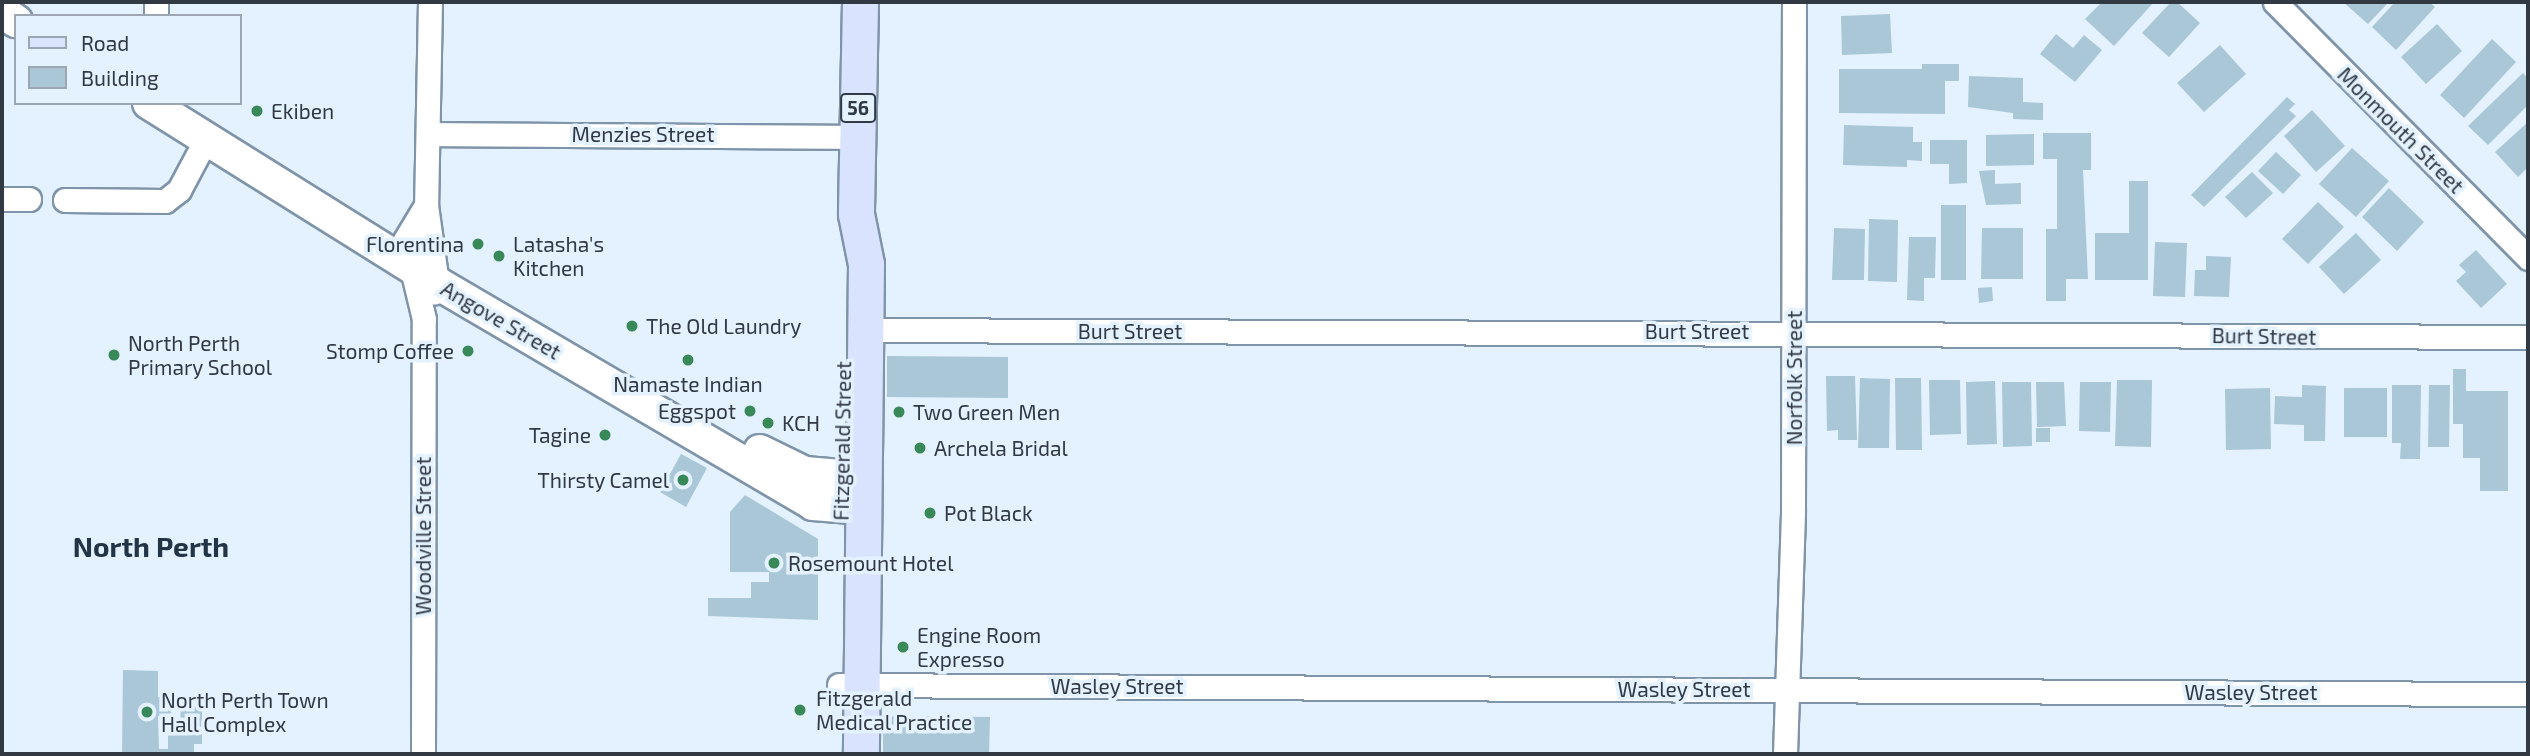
<!DOCTYPE html>
<html>
<head>
<meta charset="utf-8">
<style>
  body { margin:0 }
  #map { position:relative; width:2530px; height:756px; overflow:hidden; background:#e4f1ff; font-family:"Exo 2",sans-serif }
  div>[style] { position:absolute }
  .building>* { inset:0; background:#a9c7d7 }
  .roads { filter:drop-shadow(2px 0 #7f94a9) drop-shadow(-2px 0 #7f94a9) drop-shadow(0 2px #7f94a9) drop-shadow(0 -2px #7f94a9) }
  .street>* { height:23px; margin:-11.5px; padding:0 11.5px; transform-origin:11.5px; border-radius:11.5px; background:#fff }
  .secondary>* { height:32px; margin:-16px; padding:0 16px; transform-origin:16px; border-radius:16px; background:#fff }
  .primary>* { height:35px; margin:-17.5px; padding:0 17.5px; transform-origin:17.5px; border-radius:17.5px; background:#d9e3fe }
  .dots>* { width:19px; height:19px; translate:-50% -50%; box-sizing:border-box; border:4px solid #e4f1ff; border-radius:50% }
  span { translate:-50% -50%; white-space:nowrap; text-align:center; line-height:1.15; -webkit-text-stroke:7px #e4f1ff; paint-order:stroke }
  .shield-label span { padding:2px 5px; background:#e4f1ff; border:2px solid; border-radius:5px; -webkit-text-stroke-width:0 }
  .shield-label { font-size:19px; color:#313942; font-weight:700 }
  .poi-label { font-size:21px; color:#313942 }
  .left { translate:0 -50%; text-align:left }
  .right { translate:-100% -50%; text-align:right }
  .street-label { font-size:21px; color:#313942 }
  .district-label { font-size:28px; color:#223445; font-weight:700 }
  .frame { position:absolute; inset:0; border:4px solid #313942; pointer-events:none }
  .legend { position:absolute; left:14px; top:14px; width:228px; height:91px; box-sizing:border-box; background:#e4f1ff; border:2px solid #9ca7b3; margin:0; padding:9px 12px; list-style:none; font-size:21px; color:#313942 }
  .legend li { display:flex; align-items:center; gap:14px; height:35px }
  .legend b { width:35px; border:2px solid #9ca7b3 }
</style>
</head>
<body>
<div id="map">
  <div class="building">
    <div style="clip-path:polygon(2102px 2px,2154px 2px,2114px 46px,2085px 19px)"></div>
    <div style="clip-path:polygon(2171px 2px,2177px 2px,2200px 23px,2169px 57px,2142px 33px)"></div>
    <div style="clip-path:polygon(2343px 2px,2389px 2px,2368px 24px)"></div>
    <div style="clip-path:polygon(2395px 2px,2429px 2px,2435px 7px,2396px 50px,2372px 27px)"></div>
    <div style="clip-path:polygon(1890px 14px,1892px 53px,1842px 55px,1841px 16px)"></div>
    <div style="clip-path:polygon(2437px 24px,2462px 51px,2426px 84px,2401px 57px)"></div>
    <div style="clip-path:polygon(2056px 34px,2073px 48px,2084px 35px,2102px 50px,2075px 82px,2040px 54px)"></div>
    <div style="clip-path:polygon(2492px 39px,2516px 62px,2464px 118px,2440px 95px)"></div>
    <div style="clip-path:polygon(2220px 45px,2246px 74px,2204px 112px,2177px 83px)"></div>
    <div style="clip-path:polygon(1922px 64px,1959px 64px,1959px 81px,1945px 81px,1945px 114px,1839px 113px,1839px 69px,1922px 69px)"></div>
    <div style="clip-path:polygon(2523px 73px,2528px 79px,2528px 105px,2488px 145px,2468px 126px)"></div>
    <div style="clip-path:polygon(1969px 76px,2023px 78px,2023px 102px,2043px 103px,2043px 120px,2013px 119px,2013px 113px,1968px 107px)"></div>
    <div style="clip-path:polygon(2287px 97px,2295px 104px,2289px 110px,2296px 116px,2204px 207px,2191px 195px)"></div>
    <div style="clip-path:polygon(2312px 110px,2345px 146px,2316px 172px,2284px 136px)"></div>
    <div style="clip-path:polygon(2528px 122px,2528px 167px,2518px 177px,2495px 152px)"></div>
    <div style="clip-path:polygon(1844px 125px,1913px 127px,1913px 142px,1922px 142px,1922px 161px,1907px 160px,1907px 167px,1843px 165px)"></div>
    <div style="clip-path:polygon(2043px 133px,2091px 133px,2091px 170px,2083px 170px,2088px 279px,2066px 279px,2066px 301px,2046px 301px,2046px 229px,2057px 229px,2057px 159px,2043px 159px)"></div>
    <div style="clip-path:polygon(2034px 134px,2034px 165px,1986px 166px,1986px 135px)"></div>
    <div style="clip-path:polygon(1930px 140px,1967px 140px,1967px 183px,1949px 184px,1949px 164px,1930px 164px)"></div>
    <div style="clip-path:polygon(2352px 148px,2389px 181px,2356px 217px,2319px 184px)"></div>
    <div style="clip-path:polygon(2276px 152px,2301px 175px,2283px 194px,2258px 171px)"></div>
    <div style="clip-path:polygon(1995px 170px,1995px 184px,2021px 183px,2021px 204px,1986px 205px,1979px 171px)"></div>
    <div style="clip-path:polygon(2252px 172px,2273px 193px,2246px 218px,2225px 197px)"></div>
    <div style="clip-path:polygon(2129px 181px,2148px 181px,2148px 280px,2095px 280px,2095px 233px,2129px 233px)"></div>
    <div style="clip-path:polygon(2389px 188px,2424px 222px,2397px 251px,2362px 217px)"></div>
    <div style="clip-path:polygon(2318px 202px,2344px 227px,2308px 264px,2282px 239px)"></div>
    <div style="clip-path:polygon(1941px 205px,1966px 205px,1966px 280px,1941px 280px)"></div>
    <div style="clip-path:polygon(1869px 219px,1898px 220px,1897px 282px,1868px 281px)"></div>
    <div style="clip-path:polygon(1834px 228px,1865px 229px,1864px 280px,1832px 280px)"></div>
    <div style="clip-path:polygon(1982px 228px,2023px 228px,2023px 279px,1981px 279px)"></div>
    <div style="clip-path:polygon(2356px 233px,2381px 260px,2344px 294px,2319px 267px)"></div>
    <div style="clip-path:polygon(1909px 237px,1936px 237px,1935px 278px,1924px 278px,1924px 301px,1907px 300px)"></div>
    <div style="clip-path:polygon(2155px 242px,2187px 243px,2185px 297px,2153px 296px)"></div>
    <div style="clip-path:polygon(2476px 250px,2507px 284px,2481px 308px,2456px 281px,2466px 272px,2459px 265px)"></div>
    <div style="clip-path:polygon(2206px 256px,2231px 257px,2229px 297px,2194px 296px,2195px 270px,2206px 270px)"></div>
    <div style="clip-path:polygon(1992px 287px,1993px 301px,1979px 303px,1978px 288px)"></div>
    <div style="clip-path:polygon(887px 356px,1008px 357px,1008px 398px,887px 397px)"></div>
    <div style="clip-path:polygon(2453px 369px,2466px 369px,2466px 391px,2508px 391px,2508px 491px,2480px 491px,2480px 458px,2463px 458px,2463px 424px,2453px 424px)"></div>
    <div style="clip-path:polygon(1826px 376px,1855px 376px,1857px 440px,1838px 440px,1838px 430px,1827px 431px)"></div>
    <div style="clip-path:polygon(1860px 378px,1890px 379px,1889px 448px,1858px 448px)"></div>
    <div style="clip-path:polygon(1895px 378px,1921px 378px,1922px 450px,1896px 450px)"></div>
    <div style="clip-path:polygon(1929px 380px,1960px 380px,1961px 434px,1930px 435px)"></div>
    <div style="clip-path:polygon(2117px 380px,2152px 380px,2151px 447px,2115px 446px)"></div>
    <div style="clip-path:polygon(1995px 381px,1997px 444px,1967px 445px,1966px 382px)"></div>
    <div style="clip-path:polygon(2002px 382px,2031px 382px,2032px 446px,2003px 447px)"></div>
    <div style="clip-path:polygon(2036px 382px,2064px 382px,2066px 426px,2037px 427px)"></div>
    <div style="clip-path:polygon(2080px 382px,2111px 382px,2110px 432px,2079px 431px)"></div>
    <div style="clip-path:polygon(2302px 385px,2326px 386px,2325px 441px,2304px 441px,2304px 425px,2274px 424px,2275px 396px,2302px 397px)"></div>
    <div style="clip-path:polygon(2392px 385px,2421px 385px,2420px 459px,2400px 459px,2401px 443px,2392px 443px)"></div>
    <div style="clip-path:polygon(2429px 385px,2450px 385px,2449px 447px,2428px 447px)"></div>
    <div style="clip-path:polygon(2270px 388px,2271px 449px,2226px 450px,2225px 389px)"></div>
    <div style="clip-path:polygon(2344px 388px,2387px 388px,2387px 437px,2344px 437px)"></div>
    <div style="clip-path:polygon(2036px 428px,2050px 428px,2050px 442px,2036px 442px)"></div>
    <div style="clip-path:polygon(681px 454px,707px 468px,686px 507px,660px 492px)"></div>
    <div style="clip-path:polygon(745px 495px,818px 539px,818px 620px,708px 616px,708px 598px,751px 598px,751px 582px,769px 582px,769px 572px,730px 572px,730px 512px)"></div>
    <div style="clip-path:polygon(123px 670px,158px 671px,158px 697px,171px 697px,171px 716px,158px 716px,159px 749px,168px 749px,168px 721px,180px 721px,181px 707px,202px 708px,202px 744px,194px 744px,194px 754px,122px 754px)"></div>
    <div style="clip-path:polygon(893px 716px,990px 717px,989px 754px,883px 754px,883px 725px)"></div>
  </div>
  <div class="roads">
    <div class="street">
      <div style="left:430px;top:2px;width:203px;rotate:91.1deg"></div>
      <div style="left:426px;top:205px;width:79px;rotate:82deg"></div>
      <div style="left:437px;top:283px;width:10px;rotate:107deg"></div>
      <div style="left:2275px;top:2px;width:360px;rotate:45.3deg"></div>
      <div style="left:156px;top:16px;width:14px;rotate:-90deg"></div>
      <div style="left:429px;top:134px;width:428px;rotate:0.4deg"></div>
      <div style="left:2px;top:199px;width:27px"></div>
      <div style="left:65px;top:200px;width:100px;rotate:0.6deg"></div>
      <div style="left:165px;top:201px;width:18px;rotate:-38deg"></div>
      <div style="left:179px;top:190px;width:55px;rotate:-62deg"></div>
      <div style="left:866px;top:330px;width:1662px;rotate:0.24deg"></div>
      <div style="left:839px;top:685px;width:1689px;rotate:0.31deg"></div>
      <div style="left:423px;top:754px;width:435px;rotate:-89.9deg"></div>
      <div style="left:424px;top:319px;width:81px;rotate:-103.5deg"></div>
      <div style="left:405px;top:240px;width:41px;rotate:-59deg"></div>
      <div style="left:1785px;top:754px;width:244px;rotate:-88.1deg"></div>
      <div style="left:1793px;top:510px;width:508px;rotate:-89.89deg"></div>
    </div>
    <div class="secondary">
      <div style="left:2px;top:12px;width:17px;rotate:33deg"></div>
      <div style="left:149px;top:103px;width:340px;rotate:32deg"></div>
      <div style="left:437px;top:283px;width:436px;rotate:30.4deg"></div>
      <div style="left:813px;top:504px;width:51px;rotate:4.5deg"></div>
      <div style="left:760px;top:451px;width:50px;rotate:26.1deg"></div>
      <div style="left:805px;top:473px;width:60px;rotate:4.8deg"></div>
    </div>
    <div class="primary">
      <div style="left:860px;top:2px;width:212px;rotate:91.1deg"></div>
      <div style="left:856px;top:214px;width:51px;rotate:78.7deg"></div>
      <div style="left:866px;top:264px;width:490px;rotate:90.6deg"></div>
    </div>
  </div>
  <div class="dots">
    <div style="left:257px;top:111px;background:#388858"></div>
    <div style="left:478px;top:244px;background:#388858"></div>
    <div style="left:499px;top:256px;background:#388858"></div>
    <div style="left:632px;top:326px;background:#388858"></div>
    <div style="left:468px;top:351px;background:#388858"></div>
    <div style="left:114px;top:355px;background:#388858"></div>
    <div style="left:688px;top:360px;background:#388858"></div>
    <div style="left:750px;top:411px;background:#388858"></div>
    <div style="left:899px;top:412px;background:#388858"></div>
    <div style="left:768px;top:423px;background:#388858"></div>
    <div style="left:605px;top:435px;background:#388858"></div>
    <div style="left:920px;top:448px;background:#388858"></div>
    <div style="left:683px;top:480px;background:#388858"></div>
    <div style="left:930px;top:513px;background:#388858"></div>
    <div style="left:774px;top:563px;background:#388858"></div>
    <div style="left:903px;top:647px;background:#388858"></div>
    <div style="left:800px;top:710px;background:#388858"></div>
    <div style="left:147px;top:712px;background:#388858"></div>
  </div>
  <div class="shield-label">
    <span style="left:858px;top:108px">56</span>
  </div>
  <div class="poi-label">
    <span class="left" style="left:271px;top:111px">Ekiben</span>
    <span class="right" style="left:464px;top:244px">Florentina</span>
    <span class="left" style="left:513px;top:256px">Latasha's<br>Kitchen</span>
    <span class="left" style="left:646px;top:326px">The Old Laundry</span>
    <span class="left" style="left:128px;top:355px">North Perth<br>Primary School</span>
    <span class="right" style="left:454px;top:351px">Stomp Coffee</span>
    <span style="left:688px;top:384px">Namaste Indian</span>
    <span class="right" style="left:736px;top:411px">Eggspot</span>
    <span class="left" style="left:913px;top:412px">Two Green Men</span>
    <span class="left" style="left:782px;top:423px">KCH</span>
    <span class="right" style="left:591px;top:435px">Tagine</span>
    <span class="left" style="left:934px;top:448px">Archela Bridal</span>
    <span class="right" style="left:669px;top:480px">Thirsty Camel</span>
    <span class="left" style="left:944px;top:513px">Pot Black</span>
    <span class="left" style="left:788px;top:563px">Rosemount Hotel</span>
    <span class="left" style="left:917px;top:647px">Engine Room<br>Expresso</span>
    <span class="left" style="left:816px;top:710px">Fitzgerald<br>Medical Practice</span>
    <span class="left" style="left:161px;top:712px">North Perth Town<br>Hall Complex</span>
  </div>
  <div class="street-label">
    <span style="left:2401px;top:130px;rotate:45deg">Monmouth Street</span>
    <span style="left:643px;top:134px">Menzies Street</span>
    <span style="left:501px;top:320px;rotate:30deg">Angove Street</span>
    <span style="left:1130px;top:331px">Burt Street</span>
    <span style="left:1697px;top:331px">Burt Street</span>
    <span style="left:2264px;top:336px;rotate:1deg">Burt Street</span>
    <span style="left:1794px;top:378px;rotate:-90deg">Norfolk Street</span>
    <span style="left:842px;top:441px;rotate:-89deg">Fitzgerald Street</span>
    <span style="left:423px;top:536px;rotate:-90deg">Woodville Street</span>
    <span style="left:1117px;top:686px">Wasley Street</span>
    <span style="left:1684px;top:689px">Wasley Street</span>
    <span style="left:2251px;top:692px">Wasley Street</span>
  </div>
  <div class="district-label">
    <span style="left:151px;top:546px">North Perth</span>
  </div>
  <div class="frame"></div>
  <ul class="legend">
  <li><b style="height:9px;background:#d9e3fe"></b>Road</li>
  <li><b style="height:19px;background:#a9c7d7"></b>Building</li>
  </ul>
</div>
</body>
</html>
